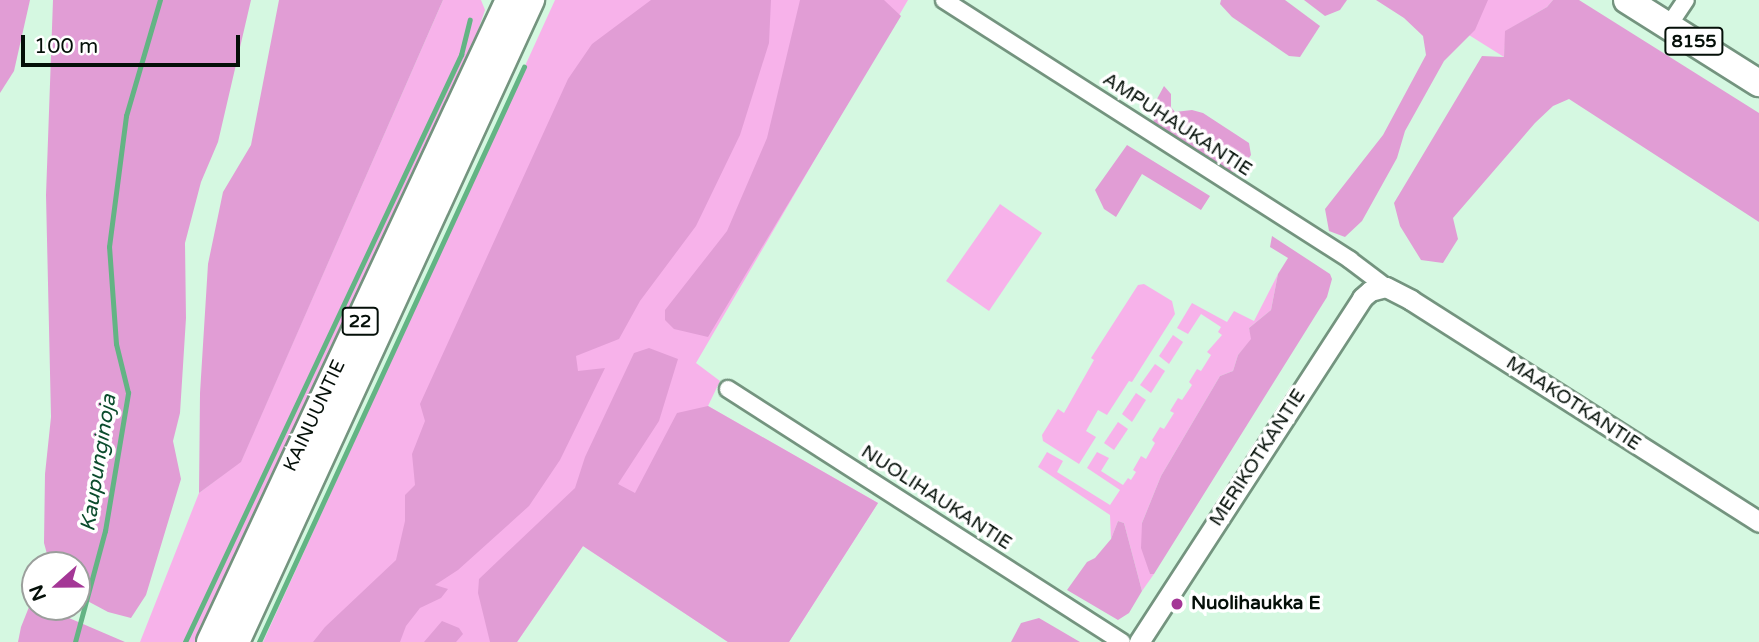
<!DOCTYPE html>
<html>
<head>
<meta charset="utf-8">
<style>
  body { margin:0 }
  #map { position:relative; width:1759px; height:642px; overflow:hidden; background:#d5f8e1; font-family:"Varela Round",sans-serif }
  div>[style] { position:absolute }
  .green>* { inset:0; background:#f7b2ea }
  .forest>* { inset:0; background:#e19dd5 }
  .stream>* { height:4.5px; margin:-2.25px; padding:0 2.25px; transform-origin:2.25px; border-radius:2.25px; background:#63b484 }
  .roads { filter:drop-shadow(2px 0 #74947f) drop-shadow(-2px 0 #74947f) drop-shadow(0 2px #74947f) drop-shadow(0 -2px #74947f) }
  .minor>* { height:16px; margin:-8px; padding:0 8px; transform-origin:8px; border-radius:8px; background:#fff }
  .tertiary>* { height:19px; margin:-9.5px; padding:0 9.5px; transform-origin:9.5px; border-radius:9.5px; background:#fff }
  .primary>* { height:26px; margin:-13px; padding:0 13px; transform-origin:13px; border-radius:13px; background:#fff }
  .trunk>* { height:26px; margin:-13px; padding:0 13px; transform-origin:13px; border-radius:13px; background:#fff }
  .dots>* { width:19px; height:19px; translate:-50% -50%; box-sizing:border-box; border:4px solid #fff; border-radius:50% }
  span { translate:-50% -50%; white-space:nowrap; text-align:center; line-height:1.15; -webkit-text-stroke:7px #fff; paint-order:stroke }
  .shield-label span { padding:2px 5px; background:#fff; border:2px solid; border-radius:5px; -webkit-text-stroke-width:0 }
  .shield-label { font-size:18px; color:#040f08; font-weight:700 }
  .street-label { font-size:19px; color:#040f08 }
  .poi-label { font-size:19px; color:#040f08; font-weight:700 }
  .left { translate:0 -50%; text-align:left }
  .water-label { font-size:21px; color:#0b4c2d; font-style:italic }
  .north { position:absolute; left:21px; top:551px; width:70px; height:70px; box-sizing:border-box; background:#fff; border:2px solid #9b9f9c; border-radius:50%; rotate:249deg; font-size:19px; font-weight:700; line-height:28px; text-align:center; color:#040f08 }
  .north::after { content:''; display:block; margin:auto; width:24px; height:32px; background:#a43796; clip-path:polygon(50% 0,100% 100%,50% 72%,0 100%) }
  .scale { position:absolute; left:21px; top:35px; width:219px; height:32px; box-sizing:border-box; border:4px solid #040f08; border-top:0; padding-left:9px; font-size:21px; line-height:24px; white-space:nowrap; color:#040f08; -webkit-text-stroke:5px #fff; paint-order:stroke }
</style>
</head>
<body>
<div id="map">
  <div class="green">
    <div style="clip-path:polygon(443px 0,481px 0,485px 10px,463px 75px,201px 642px,140px 642px,199px 493px,241px 461px)"></div>
    <div style="clip-path:polygon(555px 0,908px 0,696px 363px,720px 381px,708px 406px,878px 503px,789px 642px,728px 642px,583px 546px,517px 642px,263px 642px)"></div>
    <div style="clip-path:polygon(1413px 0,1553px 0,1547px 7px,1506px 31px,1504px 57px)"></div>
    <div style="clip-path:polygon(1000px 204px,1042px 233px,989px 311px,946px 281px)"></div>
    <div style="clip-path:polygon(1278px 274px,1271px 310px,1249px 328px,1252px 339px,1238px 355px,1233px 371px,1220px 376px,1161px 476px,1142px 523px,1150px 574px,1154px 574px,1142px 591px,1124px 523px,1118px 521px,1111px 539px,1110px 515px,1038px 467px,1047px 452px,1063px 461px,1057px 472px,1110px 505px,1120px 490px,1087px 468px,1097px 452px,1109px 458px,1101px 471px,1123px 485px,1128px 478px,1131px 480px,1136px 472px,1133px 470px,1141px 456px,1146px 459px,1155px 443px,1152px 440px,1160px 427px,1164px 429px,1174px 413px,1170px 411px,1178px 398px,1182px 400px,1192px 385px,1189px 382px,1197px 369px,1201px 371px,1211px 355px,1207px 352px,1222px 335px,1218px 332px,1221px 327px,1201px 314px,1188px 334px,1177px 328px,1192px 303px,1227px 322px,1234px 311px,1254px 321px)"></div>
    <div style="clip-path:polygon(1144px 284px,1172px 301px,1175px 314px,1132px 382px,1129px 381px,1107px 415px,1098px 410px,1086px 431px,1096px 437px,1079px 464px,1043px 441px,1042px 435px,1058px 409px,1064px 413px,1094px 360px,1091px 358px,1138px 285px)"></div>
    <div style="clip-path:polygon(1173px 335px,1183px 342px,1169px 364px,1159px 356px)"></div>
    <div style="clip-path:polygon(1155px 364px,1165px 371px,1151px 393px,1140px 385px)"></div>
    <div style="clip-path:polygon(1136px 393px,1146px 400px,1132px 422px,1122px 414px)"></div>
    <div style="clip-path:polygon(1118px 422px,1128px 429px,1114px 450px,1104px 443px)"></div>
  </div>
  <div class="forest">
    <div style="clip-path:polygon(0 0,30px 0,14px 71px,0 93px)"></div>
    <div style="clip-path:polygon(53px 0,251px 0,218px 142px,201px 182px,185px 243px,186px 318px,180px 413px,173px 441px,181px 479px,146px 595px,131px 618px,108px 612px,80px 597px,77px 594px,77px 565px,50px 565px,44px 543px,45px 474px,51px 417px,46px 195px)"></div>
    <div style="clip-path:polygon(279px 0,443px 0,241px 462px,199px 493px,200px 393px,208px 264px,223px 192px,251px 145px)"></div>
    <div style="clip-path:polygon(651px 0,771px 0,769px 43px,740px 135px,696px 226px,640px 301px,619px 339px,576px 356px,578px 371px,605px 368px,560px 460px,529px 506px,458px 570px,435px 585px,448px 589px,441px 598px,420px 608px,406px 626px,400px 642px,313px 642px,325px 627px,396px 560px,405px 521px,405px 495px,415px 485px,412px 454px,425px 421px,420px 404px,568px 79px,592px 44px)"></div>
    <div style="clip-path:polygon(800px 0,884px 0,901px 16px,708px 337px,674px 329px,665px 320px,665px 310px,727px 231px,767px 138px)"></div>
    <div style="clip-path:polygon(1221px 0,1285px 0,1320px 26px,1300px 57px,1289px 56px,1232px 17px,1220px 4px)"></div>
    <div style="clip-path:polygon(1304px 0,1347px 0,1340px 10px,1325px 16px)"></div>
    <div style="clip-path:polygon(1376px 0,1488px 0,1475px 30px,1444px 61px,1405px 131px,1397px 158px,1362px 221px,1345px 237px,1329px 231px,1325px 209px,1383px 135px,1426px 55px,1423px 36px,1404px 18px)"></div>
    <div style="clip-path:polygon(1553px 0,1579px 0,1759px 113px,1759px 222px,1569px 99px,1553px 106px,1535px 123px,1453px 218px,1458px 239px,1443px 263px,1421px 260px,1400px 226px,1394px 203px,1482px 56px,1504px 57px,1505px 31px,1547px 7px)"></div>
    <div style="clip-path:polygon(1164px 86px,1171px 94px,1171px 107px,1175px 112px,1192px 110px,1203px 113px,1249px 143px,1251px 155px,1240px 171px,1232px 172px,1154px 122px,1151px 110px)"></div>
    <div style="clip-path:polygon(1127px 145px,1210px 196px,1201px 210px,1142px 174px,1116px 217px,1104px 209px,1095px 190px)"></div>
    <div style="clip-path:polygon(1272px 236px,1330px 274px,1332px 279px,1327px 297px,1154px 574px,1150px 574px,1141px 548px,1142px 523px,1161px 476px,1220px 376px,1233px 371px,1238px 355px,1251px 339px,1249px 328px,1271px 310px,1278px 274px,1288px 258px,1270px 247px)"></div>
    <div style="clip-path:polygon(649px 348px,678px 359px,659px 421px,618px 484px,635px 493px,677px 413px,708px 406px,878px 503px,789px 642px,728px 642px,583px 546px,517px 642px,490px 642px,478px 593px,479px 579px,575px 488px,585px 457px,634px 353px)"></div>
    <div style="clip-path:polygon(1118px 521px,1124px 523px,1142px 591px,1129px 613px,1118px 620px,1067px 590px,1087px 562px,1095px 558px,1111px 539px)"></div>
    <div style="clip-path:polygon(35px 592px,35px 607px,53px 607px,62px 615px,125px 642px,18px 642px,21px 627px)"></div>
    <div style="clip-path:polygon(1039px 618px,1080px 642px,1011px 642px,1021px 623px)"></div>
    <div style="clip-path:polygon(442px 621px,459px 628px,463px 634px,456px 642px,424px 642px)"></div>
  </div>
  <div class="stream">
    <div style="left:75px;top:642px;width:115px;rotate:-74.9deg"></div>
    <div style="left:105px;top:531px;width:140px;rotate:-80.5deg"></div>
    <div style="left:128px;top:393px;width:50px;rotate:-103.8deg"></div>
    <div style="left:116px;top:344px;width:97px;rotate:-94.1deg"></div>
    <div style="left:109px;top:247px;width:132px;rotate:-82.6deg"></div>
    <div style="left:126px;top:116px;width:121px;rotate:-73.7deg"></div>
    <div style="left:185px;top:642px;width:649px;rotate:-64.82deg"></div>
    <div style="left:461px;top:55px;width:36px;rotate:-76deg"></div>
    <div style="left:259px;top:642px;width:633px;rotate:-65.26deg"></div>
  </div>
  <div class="roads">
    <div class="minor">
      <div style="left:944px;top:0;width:482px;rotate:32.6deg"></div>
      <div style="left:1350px;top:260px;width:45px;rotate:36.9deg"></div>
      <div style="left:1669px;top:25px;width:30px;rotate:-56deg"></div>
      <div style="left:728px;top:389px;width:468px;rotate:32.7deg"></div>
    </div>
    <div class="tertiary">
      <div style="left:1139px;top:642px;width:410px;rotate:-57deg"></div>
      <div style="left:1362px;top:298px;width:11px;rotate:-41deg"></div>
      <div style="left:1370px;top:291px;width:16px;rotate:-14deg"></div>
      <div style="left:1386px;top:287px;width:28px;rotate:27deg"></div>
      <div style="left:1411px;top:300px;width:413px;rotate:32.5deg"></div>
    </div>
    <div class="primary">
      <div style="left:1627px;top:0;width:156px;rotate:32.2deg"></div>
    </div>
    <div class="trunk">
      <div style="left:210px;top:642px;width:708px;rotate:-65.03deg"></div>
      <div style="left:236px;top:642px;width:707px;rotate:-65.32deg"></div>
    </div>
  </div>
  <div class="dots">
    <div style="left:1177px;top:604px;background:#a43796"></div>
  </div>
  <div class="shield-label">
    <span style="left:1694px;top:41px">8155</span>
    <span style="left:360px;top:321px">22</span>
  </div>
  <div class="street-label">
    <span style="left:1177px;top:125px;rotate:33deg">AMPUHAUKANTIE</span>
    <span style="left:1573px;top:404px;rotate:33deg">MAAKOTKANTIE</span>
    <span style="left:315px;top:416px;rotate:-65deg">KAINUUNTIE</span>
    <span style="left:1258px;top:458px;rotate:-57deg">MERIKOTKANTIE</span>
    <span style="left:936px;top:498px;rotate:33deg">NUOLIHAUKANTIE</span>
  </div>
  <div class="poi-label">
    <span class="left" style="left:1191px;top:604px">Nuolihaukka E</span>
  </div>
  <div class="water-label">
    <span style="left:99px;top:463px;rotate:-81deg">Kaupunginoja</span>
  </div>
  <div class="north">N</div>
  <div class="scale">100 m</div>
</div>
</body>
</html>
